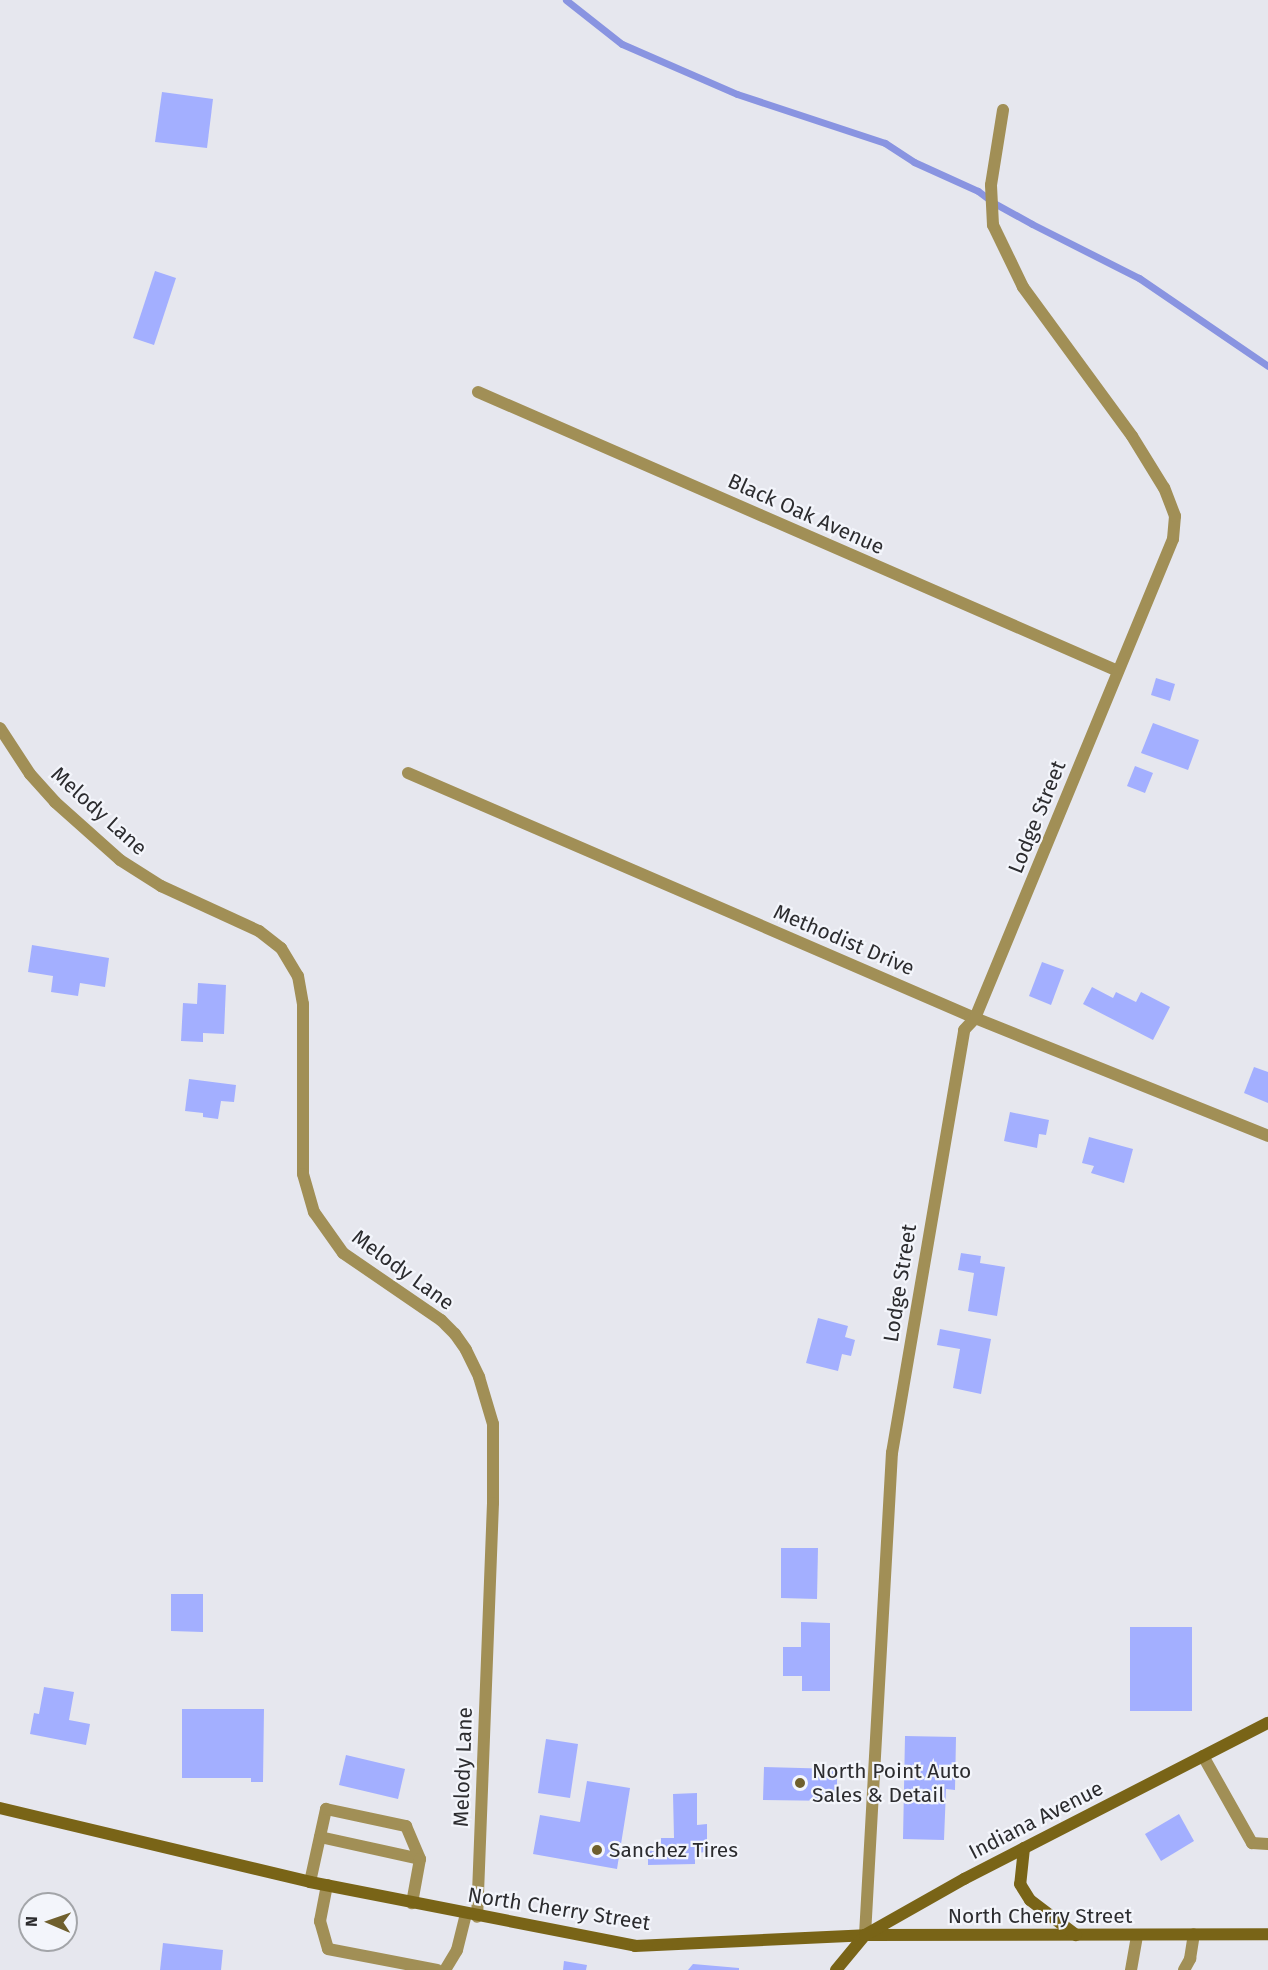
<!DOCTYPE html>
<html>
<head>
<meta charset="utf-8">
<style>
  body { margin:0 }
  #map { position:relative; width:1268px; height:1970px; overflow:hidden; background:#e6e7ee; font-family:"Fira Sans",sans-serif }
  div>[style] { position:absolute }
  .stream>* { height:7px; margin:-3.5px; padding:0 3.5px; transform-origin:3.5px; border-radius:3.5px; background:#8994e1 }
  .building>* { inset:0; background:#a3afff }
  .lane>* { height:12px; margin:-6px; padding:0 6px; transform-origin:6px; border-radius:6px; background:#a18f56 }
  .street>* { height:12px; margin:-6px; padding:0 6px; transform-origin:6px; border-radius:6px; background:#a18f56 }
  .secondary>* { height:12px; margin:-6px; padding:0 6px; transform-origin:6px; border-radius:6px; background:#796417 }
  .dots>* { width:16px; height:16px; translate:-50% -50%; box-sizing:border-box; border:3px solid #f3f5fb; border-radius:50% }
  span { translate:-50% -50%; white-space:nowrap; text-align:center; line-height:1.15; -webkit-text-stroke:4.5px #f3f5fb; paint-order:stroke }
  .street-label { font-size:21px; color:#2c2c2f }
  .poi-label { font-size:21px; color:#2c2c2f }
  .left { translate:0 -50%; text-align:left }
  .north { position:absolute; left:18px; top:1892px; width:60px; height:60px; box-sizing:border-box; background:#f3f5fb; border:2px solid #a3a5a9; border-radius:50%; rotate:272deg; font-size:16px; font-weight:700; line-height:24px; text-align:center; color:#2c2c2f }
  .north::after { content:''; display:block; margin:auto; width:21px; height:27px; background:#6f5f2d; clip-path:polygon(50% 0,100% 100%,50% 72%,0 100%) }
</style>
</head>
<body>
<div id="map">
  <div class="stream">
    <div style="left:566px;top:0;width:71px;rotate:38.2deg"></div>
    <div style="left:622px;top:44px;width:125px;rotate:23.5deg"></div>
    <div style="left:737px;top:94px;width:156px;rotate:18.3deg"></div>
    <div style="left:885px;top:143px;width:35px;rotate:33deg"></div>
    <div style="left:914px;top:162px;width:70px;rotate:24.4deg"></div>
    <div style="left:978px;top:191px;width:20px;rotate:37deg"></div>
    <div style="left:994px;top:203px;width:43px;rotate:28.9deg"></div>
    <div style="left:1032px;top:224px;width:120px;rotate:26.8deg"></div>
    <div style="left:1139px;top:278px;width:156px;rotate:34.3deg"></div>
  </div>
  <div class="building">
    <div style="clip-path:polygon(162px 92px,213px 99px,207px 148px,155px 142px)"></div>
    <div style="clip-path:polygon(155px 271px,176px 278px,154px 345px,133px 338px)"></div>
    <div style="clip-path:polygon(1156px 678px,1175px 684px,1170px 701px,1151px 695px)"></div>
    <div style="clip-path:polygon(1153px 723px,1199px 740px,1188px 770px,1141px 753px)"></div>
    <div style="clip-path:polygon(1135px 766px,1153px 773px,1145px 793px,1127px 786px)"></div>
    <div style="clip-path:polygon(32px 945px,109px 958px,105px 987px,80px 983px,78px 996px,51px 992px,53px 976px,28px 972px)"></div>
    <div style="clip-path:polygon(1042px 962px,1064px 970px,1051px 1005px,1029px 996px)"></div>
    <div style="clip-path:polygon(198px 983px,226px 985px,224px 1034px,203px 1033px,203px 1042px,181px 1041px,183px 1003px,197px 1004px)"></div>
    <div style="clip-path:polygon(1092px 987px,1113px 998px,1116px 992px,1136px 1002px,1141px 992px,1170px 1007px,1153px 1040px,1083px 1004px)"></div>
    <div style="clip-path:polygon(1254px 1067px,1268px 1072px,1268px 1103px,1244px 1093px)"></div>
    <div style="clip-path:polygon(189px 1079px,236px 1085px,234px 1102px,221px 1101px,218px 1119px,203px 1117px,203px 1113px,185px 1111px)"></div>
    <div style="clip-path:polygon(1010px 1112px,1049px 1120px,1046px 1135px,1039px 1134px,1037px 1148px,1004px 1141px)"></div>
    <div style="clip-path:polygon(1089px 1137px,1133px 1149px,1124px 1183px,1091px 1173px,1094px 1166px,1082px 1163px)"></div>
    <div style="clip-path:polygon(961px 1253px,981px 1256px,980px 1263px,1005px 1267px,997px 1316px,968px 1311px,974px 1273px,958px 1270px)"></div>
    <div style="clip-path:polygon(818px 1318px,848px 1326px,845px 1337px,855px 1340px,851px 1356px,842px 1354px,838px 1371px,806px 1363px)"></div>
    <div style="clip-path:polygon(940px 1329px,991px 1339px,981px 1394px,953px 1388px,960px 1349px,937px 1345px)"></div>
    <div style="clip-path:polygon(781px 1548px,818px 1548px,817px 1599px,781px 1598px)"></div>
    <div style="clip-path:polygon(171px 1594px,203px 1594px,203px 1632px,171px 1631px)"></div>
    <div style="clip-path:polygon(801px 1622px,830px 1623px,830px 1691px,802px 1691px,802px 1676px,783px 1676px,783px 1647px,801px 1647px)"></div>
    <div style="clip-path:polygon(1130px 1627px,1192px 1627px,1192px 1711px,1130px 1711px)"></div>
    <div style="clip-path:polygon(44px 1687px,74px 1692px,69px 1720px,90px 1724px,86px 1745px,30px 1734px,34px 1713px,39px 1714px)"></div>
    <div style="clip-path:polygon(182px 1709px,264px 1709px,263px 1782px,251px 1782px,251px 1778px,182px 1778px)"></div>
    <div style="clip-path:polygon(905px 1736px,956px 1737px,955px 1790px,946px 1789px,944px 1840px,903px 1839px)"></div>
    <div style="clip-path:polygon(546px 1739px,578px 1744px,570px 1798px,538px 1793px)"></div>
    <div style="clip-path:polygon(346px 1755px,405px 1769px,398px 1799px,339px 1785px)"></div>
    <div style="clip-path:polygon(764px 1767px,837px 1769px,837px 1801px,763px 1800px)"></div>
    <div style="clip-path:polygon(587px 1781px,630px 1788px,617px 1869px,533px 1854px,540px 1815px,580px 1822px)"></div>
    <div style="clip-path:polygon(697px 1793px,697px 1825px,707px 1824px,707px 1852px,695px 1853px,695px 1864px,648px 1865px,648px 1851px,661px 1850px,661px 1838px,674px 1838px,673px 1794px)"></div>
    <div style="clip-path:polygon(1179px 1814px,1194px 1841px,1161px 1861px,1145px 1834px)"></div>
    <div style="clip-path:polygon(163px 1943px,223px 1950px,221px 1970px,160px 1970px)"></div>
    <div style="clip-path:polygon(564px 1961px,587px 1965px,586px 1970px,563px 1970px)"></div>
    <div style="clip-path:polygon(693px 1964px,739px 1968px,739px 1970px,688px 1970px)"></div>
  </div>
  <div class="lane">
    <div style="left:1203px;top:1756px;width:100px;rotate:60.6deg"></div>
    <div style="left:1252px;top:1843px;width:16px;rotate:4deg"></div>
    <div style="left:320px;top:1837px;width:102px;rotate:12.4deg"></div>
    <div style="left:310px;top:1882px;width:75px;rotate:-77.6deg"></div>
    <div style="left:326px;top:1809px;width:82px;rotate:12deg"></div>
    <div style="left:406px;top:1826px;width:36px;rotate:67deg"></div>
    <div style="left:420px;top:1859px;width:45px;rotate:100.3deg"></div>
    <div style="left:327px;top:1885px;width:37px;rotate:101deg"></div>
    <div style="left:320px;top:1921px;width:29px;rotate:74deg"></div>
    <div style="left:328px;top:1949px;width:111px;rotate:10.9deg"></div>
    <div style="left:445px;top:1970px;width:23px;rotate:-59deg"></div>
    <div style="left:457px;top:1950px;width:36px;rotate:-76deg"></div>
    <div style="left:1184px;top:1970px;width:13px;rotate:-61deg"></div>
    <div style="left:1190px;top:1959px;width:25px;rotate:-81deg"></div>
  </div>
  <div class="street">
    <div style="left:478px;top:392px;width:698px;rotate:23.55deg"></div>
    <div style="left:0;top:728px;width:55px;rotate:56.9deg"></div>
    <div style="left:30px;top:774px;width:38px;rotate:48deg"></div>
    <div style="left:55px;top:802px;width:87px;rotate:41.7deg"></div>
    <div style="left:120px;top:860px;width:49px;rotate:32.4deg"></div>
    <div style="left:161px;top:886px;width:108px;rotate:24.7deg"></div>
    <div style="left:259px;top:931px;width:28px;rotate:38deg"></div>
    <div style="left:281px;top:948px;width:33px;rotate:59deg"></div>
    <div style="left:298px;top:976px;width:28px;rotate:80deg"></div>
    <div style="left:303px;top:1004px;width:170px;rotate:90deg"></div>
    <div style="left:303px;top:1174px;width:40px;rotate:74deg"></div>
    <div style="left:314px;top:1212px;width:50px;rotate:54.7deg"></div>
    <div style="left:343px;top:1253px;width:119px;rotate:34.4deg"></div>
    <div style="left:441px;top:1320px;width:20px;rotate:45deg"></div>
    <div style="left:455px;top:1334px;width:19px;rotate:55deg"></div>
    <div style="left:466px;top:1350px;width:30px;rotate:64deg"></div>
    <div style="left:479px;top:1377px;width:49px;rotate:73.4deg"></div>
    <div style="left:493px;top:1424px;width:79px;rotate:90deg"></div>
    <div style="left:493px;top:1503px;width:414px;rotate:92.2deg"></div>
    <div style="left:408px;top:773px;width:618px;rotate:23.37deg"></div>
    <div style="left:975px;top:1018px;width:316px;rotate:21.9deg"></div>
    <div style="left:865px;top:1935px;width:483px;rotate:-86.8deg"></div>
    <div style="left:892px;top:1453px;width:429px;rotate:-80.3deg"></div>
    <div style="left:964px;top:1030px;width:16px;rotate:-47deg"></div>
    <div style="left:975px;top:1018px;width:518px;rotate:-67.54deg"></div>
    <div style="left:1173px;top:539px;width:23px;rotate:-85deg"></div>
    <div style="left:1175px;top:516px;width:30px;rotate:-111deg"></div>
    <div style="left:1164px;top:488px;width:61px;rotate:-121.6deg"></div>
    <div style="left:1132px;top:436px;width:185px;rotate:-126.2deg"></div>
    <div style="left:1023px;top:287px;width:69px;rotate:-115.8deg"></div>
    <div style="left:993px;top:225px;width:40px;rotate:-92.9deg"></div>
    <div style="left:991px;top:185px;width:76px;rotate:-80.9deg"></div>
    <div style="left:1131px;top:1970px;width:35px;rotate:-80deg"></div>
  </div>
  <div class="secondary">
    <div style="left:0;top:1808px;width:319px;rotate:13.4deg"></div>
    <div style="left:310px;top:1882px;width:331px;rotate:11.1deg"></div>
    <div style="left:635px;top:1946px;width:230px;rotate:-2.7deg"></div>
    <div style="left:865px;top:1935px;width:403px;rotate:-0.1deg"></div>
    <div style="left:1024px;top:1848px;width:36px;rotate:96deg"></div>
    <div style="left:1020px;top:1884px;width:19px;rotate:58deg"></div>
    <div style="left:1030px;top:1900px;width:58px;rotate:37.3deg"></div>
    <div style="left:836px;top:1970px;width:45px;rotate:-50.4deg"></div>
    <div style="left:865px;top:1935px;width:114px;rotate:-29.5deg"></div>
    <div style="left:964px;top:1879px;width:342px;rotate:-27.2deg"></div>
  </div>
  <div class="dots">
    <div style="left:800px;top:1783px;background:#6f5f2d"></div>
    <div style="left:597px;top:1850px;background:#6f5f2d"></div>
  </div>
  <div class="street-label">
    <span style="left:806px;top:514px;rotate:24deg">Black Oak Avenue</span>
    <span style="left:99px;top:811px;rotate:42deg">Melody Lane</span>
    <span style="left:1037px;top:817px;rotate:-68deg">Lodge Street</span>
    <span style="left:844px;top:940px;rotate:23deg">Methodist Drive</span>
    <span style="left:403px;top:1270px;rotate:36deg">Melody Lane</span>
    <span style="left:900px;top:1283px;rotate:-81deg">Lodge Street</span>
    <span style="left:463px;top:1767px;rotate:-88deg">Melody Lane</span>
    <span style="left:1036px;top:1820px;rotate:-27deg">Indiana Avenue</span>
    <span style="left:559px;top:1909px;rotate:9deg">North Cherry Street</span>
    <span style="left:1040px;top:1916px">North Cherry Street</span>
  </div>
  <div class="poi-label">
    <span class="left" style="left:812px;top:1783px">North Point Auto<br>Sales &amp; Detail</span>
    <span class="left" style="left:609px;top:1850px">Sanchez Tires</span>
  </div>
  <div class="north">N</div>
</div>
</body>
</html>
